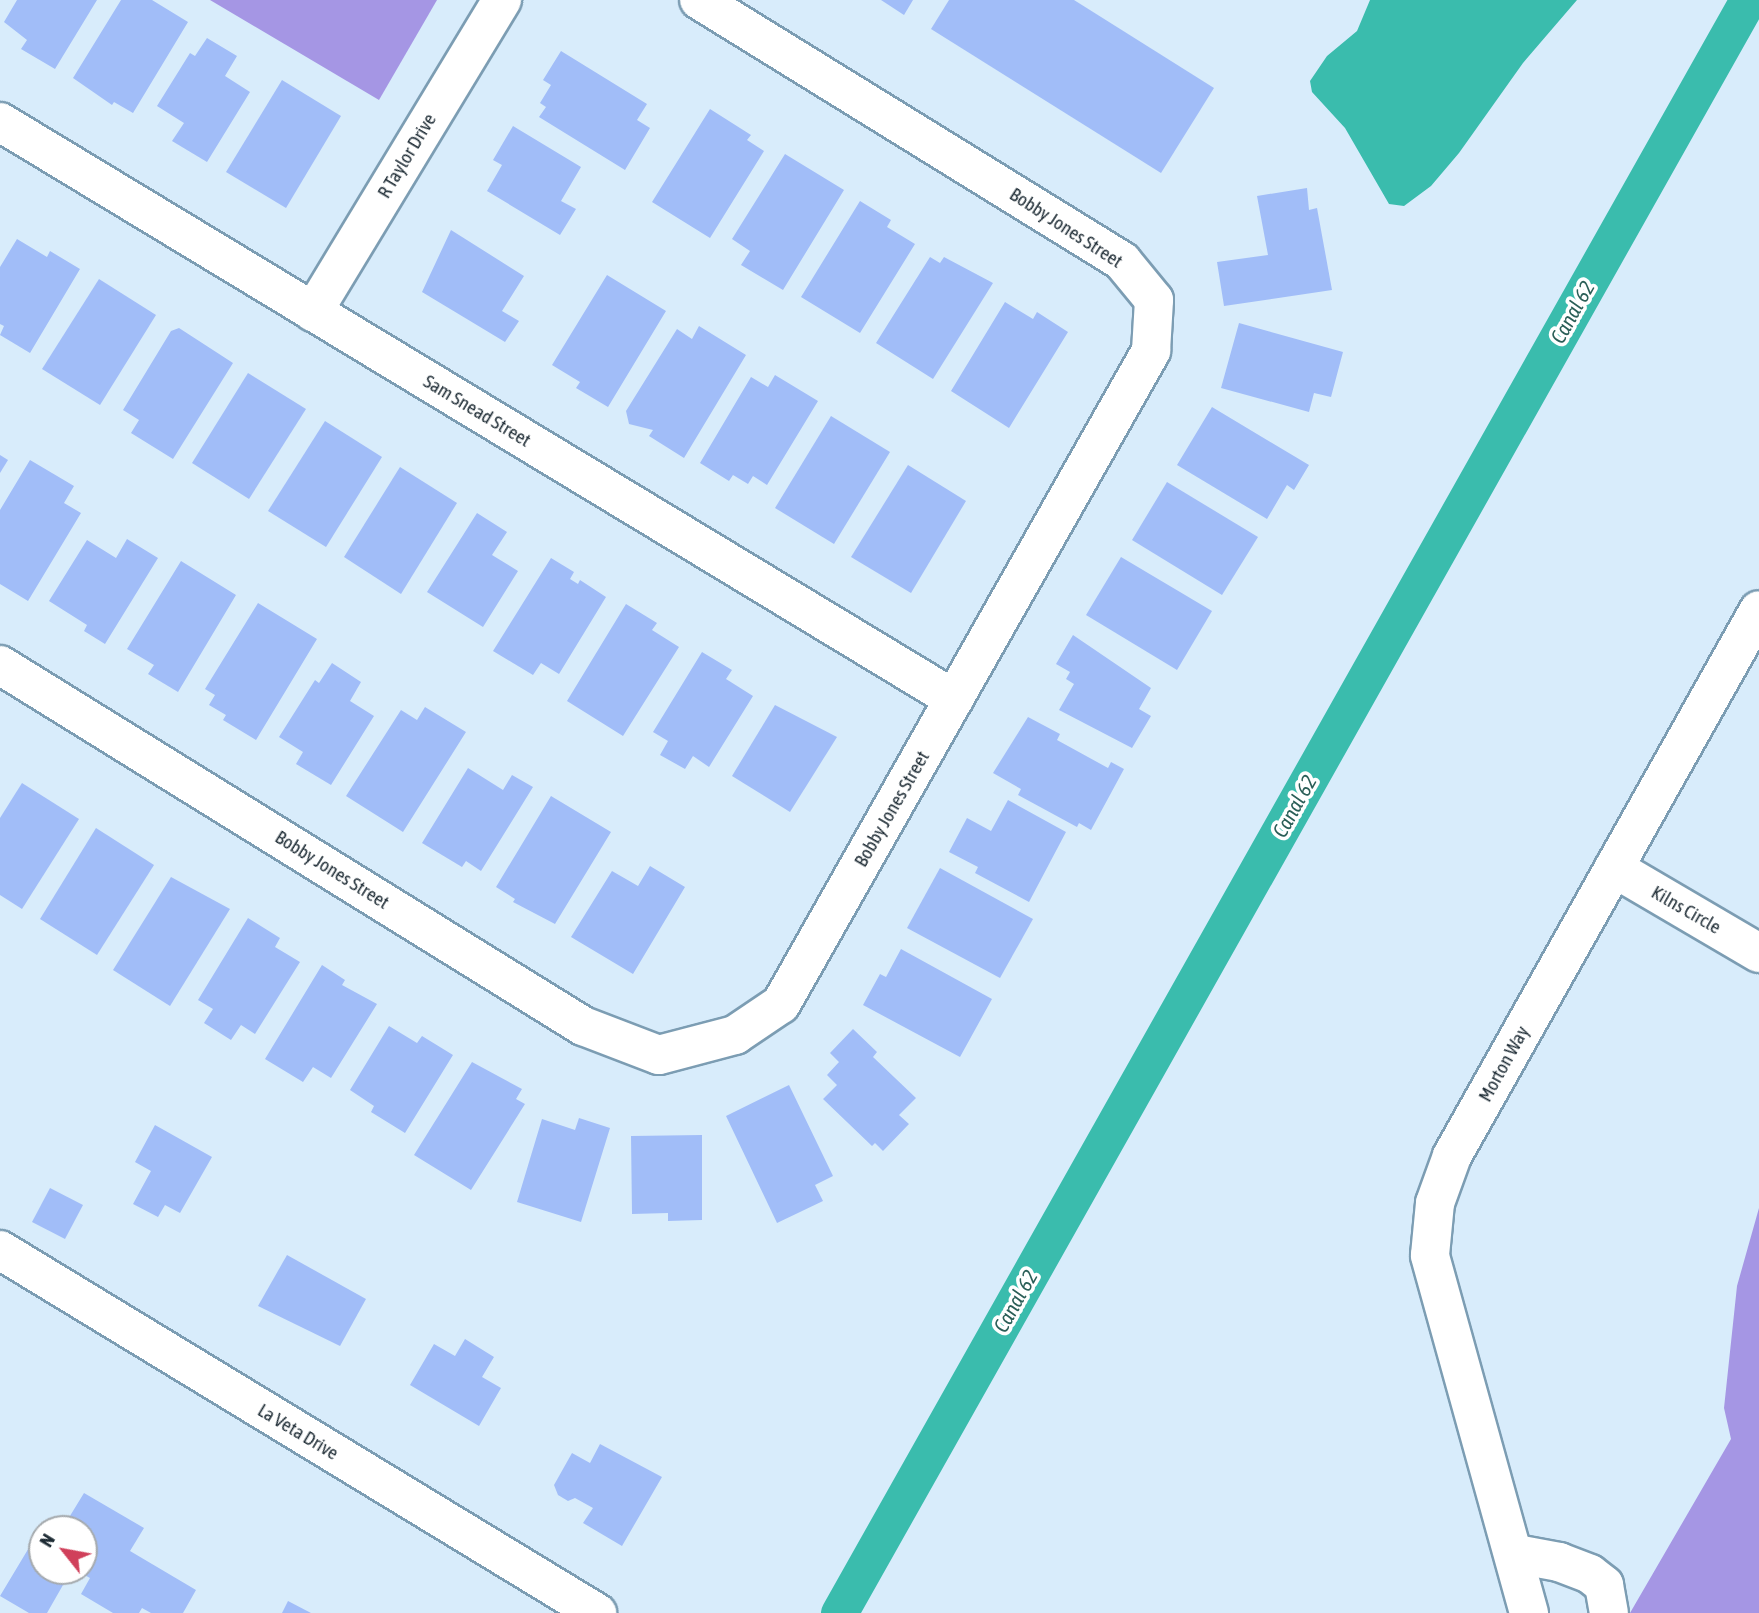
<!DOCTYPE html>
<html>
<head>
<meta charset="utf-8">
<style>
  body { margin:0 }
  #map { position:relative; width:1759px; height:1613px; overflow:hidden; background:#d8ecfb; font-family:"Asap Condensed",sans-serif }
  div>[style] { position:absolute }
  .forest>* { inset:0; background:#a596e4 }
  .water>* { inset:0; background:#3abcad }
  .canal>* { height:37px; margin:-18.5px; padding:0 18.5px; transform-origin:18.5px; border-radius:18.5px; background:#3abcad }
  .building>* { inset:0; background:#a1bdf8 }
  .roads { filter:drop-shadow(2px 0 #7c9db3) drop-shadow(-2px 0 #7c9db3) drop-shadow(0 2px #7c9db3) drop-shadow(0 -2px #7c9db3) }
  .minor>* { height:38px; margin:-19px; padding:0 19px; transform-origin:19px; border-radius:19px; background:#fff }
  span { translate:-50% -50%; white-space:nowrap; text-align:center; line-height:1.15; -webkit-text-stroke:7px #fff; paint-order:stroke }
  .street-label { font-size:19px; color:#1d2b34 }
  .water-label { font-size:21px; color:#2b5f58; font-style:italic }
  .north { position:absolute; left:28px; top:1515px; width:70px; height:70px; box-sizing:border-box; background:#fff; border:2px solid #a5aaae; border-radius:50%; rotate:301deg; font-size:19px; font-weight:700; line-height:28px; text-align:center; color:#1d2b34 }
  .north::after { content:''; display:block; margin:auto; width:24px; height:32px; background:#d0405b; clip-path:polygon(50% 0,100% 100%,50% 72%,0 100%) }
</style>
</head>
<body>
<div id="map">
  <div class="forest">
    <div style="clip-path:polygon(210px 0,437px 0,379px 100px)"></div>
    <div style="clip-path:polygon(1759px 1208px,1759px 1613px,1630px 1613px,1731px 1439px,1724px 1408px,1737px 1286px)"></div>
  </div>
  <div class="water">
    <div style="clip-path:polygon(1370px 0,1577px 0,1523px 63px,1459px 153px,1431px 186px,1404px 206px,1389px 204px,1345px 128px,1312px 92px,1310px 81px,1327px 56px,1357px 31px)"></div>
  </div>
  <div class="canal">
    <div style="left:839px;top:1613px;width:1851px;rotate:-60.6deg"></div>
  </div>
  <div class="building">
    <div style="clip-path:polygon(17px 0,97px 0,55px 69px,21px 49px,27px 40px,4px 22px)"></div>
    <div style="clip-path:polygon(121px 0,152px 0,188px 22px,133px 113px,114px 102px,112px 105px,73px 78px)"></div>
    <div style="clip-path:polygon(881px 0,913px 0,904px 15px)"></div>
    <div style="clip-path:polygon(949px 0,1074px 0,1214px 88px,1161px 173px,931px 29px)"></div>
    <div style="clip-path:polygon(207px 38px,237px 56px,225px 76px,250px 92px,207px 162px,172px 141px,184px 123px,157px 106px,190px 53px,195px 56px)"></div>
    <div style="clip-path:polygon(561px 51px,647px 104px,637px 120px,650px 128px,625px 170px,539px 117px,546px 107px,540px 103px,551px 85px,543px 80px)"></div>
    <div style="clip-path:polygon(282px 80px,341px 116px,286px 208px,226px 172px)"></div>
    <div style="clip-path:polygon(710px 109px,751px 135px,747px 140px,764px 151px,710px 238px,652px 202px)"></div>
    <div style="clip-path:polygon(513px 126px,581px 167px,561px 201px,576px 209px,560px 235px,487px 191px,502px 165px,493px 160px)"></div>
    <div style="clip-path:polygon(785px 154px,844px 190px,783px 290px,741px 265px,750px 251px,732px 239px)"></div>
    <div style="clip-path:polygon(1307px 188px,1309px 210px,1317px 208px,1332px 290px,1224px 306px,1217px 262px,1268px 255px,1257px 196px)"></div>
    <div style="clip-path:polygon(860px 201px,891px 220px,887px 227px,915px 244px,860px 333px,801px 297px)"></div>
    <div style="clip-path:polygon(451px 230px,524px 276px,502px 311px,519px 321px,505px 342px,422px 292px)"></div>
    <div style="clip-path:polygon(17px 239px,47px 257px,50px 251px,80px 269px,30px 353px,0 335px,4px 326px,0 324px,0 267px)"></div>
    <div style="clip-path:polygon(930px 257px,940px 263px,944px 257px,993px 283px,933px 379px,876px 343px)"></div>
    <div style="clip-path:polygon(607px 275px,666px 311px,608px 407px,576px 388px,580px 382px,552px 365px)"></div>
    <div style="clip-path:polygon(99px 279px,156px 315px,100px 405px,42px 369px)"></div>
    <div style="clip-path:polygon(1005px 302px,1033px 319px,1037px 312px,1068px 332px,1009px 428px,951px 391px)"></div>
    <div style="clip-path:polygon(1239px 323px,1343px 352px,1331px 397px,1314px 393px,1309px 412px,1221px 388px)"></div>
    <div style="clip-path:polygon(699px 326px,746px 355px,684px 458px,649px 436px,653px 430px,629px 424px,626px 411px,677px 329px,692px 339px)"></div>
    <div style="clip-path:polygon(179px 328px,233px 363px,173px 459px,131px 433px,139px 420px,123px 410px,171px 331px)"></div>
    <div style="clip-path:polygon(248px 373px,306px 409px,249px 499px,192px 463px)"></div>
    <div style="clip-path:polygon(775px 375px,818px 401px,767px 485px,753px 476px,748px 484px,733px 475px,729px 481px,700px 463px,751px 377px,768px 387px)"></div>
    <div style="clip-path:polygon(1212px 407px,1309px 465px,1294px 490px,1287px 485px,1267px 519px,1177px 465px)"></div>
    <div style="clip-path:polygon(831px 416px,890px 452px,834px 544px,775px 508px)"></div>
    <div style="clip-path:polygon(325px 421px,382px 457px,326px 547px,268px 511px)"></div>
    <div style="clip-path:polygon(0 455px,8px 460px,0 473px)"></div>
    <div style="clip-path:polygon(30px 460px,74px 486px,64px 503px,81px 513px,28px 601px,0 584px,0 510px)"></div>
    <div style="clip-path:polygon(908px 465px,966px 501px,911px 593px,851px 557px)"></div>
    <div style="clip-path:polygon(400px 467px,457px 503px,401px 594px,344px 557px)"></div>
    <div style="clip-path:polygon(1167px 482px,1258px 537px,1222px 595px,1132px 540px)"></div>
    <div style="clip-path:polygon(477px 513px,507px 532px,492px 555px,518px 571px,483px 627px,427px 592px)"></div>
    <div style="clip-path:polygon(127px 539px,158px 558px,105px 644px,84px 631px,87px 625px,49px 601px,87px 540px,116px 558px)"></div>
    <div style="clip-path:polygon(1121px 557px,1212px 611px,1177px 670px,1086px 615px)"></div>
    <div style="clip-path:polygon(551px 558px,574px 572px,570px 579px,578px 584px,580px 580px,606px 597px,559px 674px,541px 663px,533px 675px,493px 651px)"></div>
    <div style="clip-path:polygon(181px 561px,236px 595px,178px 692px,148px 674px,154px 665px,127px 649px)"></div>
    <div style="clip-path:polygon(258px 603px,317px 639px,256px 740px,223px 720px,226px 715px,209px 705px,215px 695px,205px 689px)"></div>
    <div style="clip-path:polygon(626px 604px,657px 623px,652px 630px,679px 647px,623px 736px,567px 701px)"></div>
    <div style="clip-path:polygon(1073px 635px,1151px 688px,1139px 709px,1151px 716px,1132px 748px,1059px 710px,1074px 684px,1066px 679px,1070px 672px,1056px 664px)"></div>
    <div style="clip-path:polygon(702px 652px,732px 670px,726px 679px,753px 696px,709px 767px,693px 756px,685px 769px,660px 755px,668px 741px,653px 732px)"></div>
    <div style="clip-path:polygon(332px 663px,361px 682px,350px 701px,374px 716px,331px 785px,296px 764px,303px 752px,279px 737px,315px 680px,319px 683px)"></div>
    <div style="clip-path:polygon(775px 705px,837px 737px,790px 812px,732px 776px)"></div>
    <div style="clip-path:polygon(425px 707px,466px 732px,403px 832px,346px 796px,401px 710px,417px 720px)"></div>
    <div style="clip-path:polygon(1028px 717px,1060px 734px,1057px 740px,1108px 768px,1111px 762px,1124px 769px,1091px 830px,1079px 823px,1077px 827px,1018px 795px,1021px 789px,993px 773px)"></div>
    <div style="clip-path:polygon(468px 768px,503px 790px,512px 775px,533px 787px,481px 871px,466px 861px,462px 867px,422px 843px)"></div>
    <div style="clip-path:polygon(22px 783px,79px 819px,22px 909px,0 895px,0 818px)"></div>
    <div style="clip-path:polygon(551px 796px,611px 832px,555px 924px,513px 902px,515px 899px,496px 887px)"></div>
    <div style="clip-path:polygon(1008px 800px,1066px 832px,1029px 902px,975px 873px,978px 867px,949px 852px,967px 818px,991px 831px)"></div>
    <div style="clip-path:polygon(96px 828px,154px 865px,97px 955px,40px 919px)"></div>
    <div style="clip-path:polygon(650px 866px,685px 887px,633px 974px,571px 937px,612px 871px,638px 886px)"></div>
    <div style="clip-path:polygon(940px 868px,1033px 919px,1000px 978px,907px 928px)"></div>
    <div style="clip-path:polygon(171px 877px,230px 909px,170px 1006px,113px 970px)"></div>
    <div style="clip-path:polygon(248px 918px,280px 938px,275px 947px,300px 962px,255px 1034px,241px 1025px,231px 1040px,204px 1023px,213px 1009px,198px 1000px)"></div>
    <div style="clip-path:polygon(901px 949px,992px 999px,960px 1057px,863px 1005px,880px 974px,886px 977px)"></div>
    <div style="clip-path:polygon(322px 965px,345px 980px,342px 985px,377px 1004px,331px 1078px,313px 1067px,303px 1082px,265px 1059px)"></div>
    <div style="clip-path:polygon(389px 1026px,417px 1043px,422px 1036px,453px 1055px,405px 1133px,371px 1112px,374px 1106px,350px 1090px)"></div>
    <div style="clip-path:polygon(853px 1029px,877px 1052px,873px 1057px,916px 1098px,899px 1115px,909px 1124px,883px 1151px,875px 1143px,872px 1146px,823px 1099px,837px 1085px,827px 1075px,839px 1062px,830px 1053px)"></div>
    <div style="clip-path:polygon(472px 1062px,522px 1089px,516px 1099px,525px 1104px,471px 1190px,414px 1155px)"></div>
    <div style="clip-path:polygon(789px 1085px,833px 1176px,815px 1185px,823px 1201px,777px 1223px,726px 1116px)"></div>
    <div style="clip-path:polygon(579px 1118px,610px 1128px,581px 1222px,517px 1202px,542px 1119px,575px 1130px)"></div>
    <div style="clip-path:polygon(155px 1125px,212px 1157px,180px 1213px,165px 1205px,158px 1217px,133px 1204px,151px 1171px,135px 1162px)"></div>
    <div style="clip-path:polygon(702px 1135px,702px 1220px,668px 1221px,668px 1213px,632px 1214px,631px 1136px)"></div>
    <div style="clip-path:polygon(50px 1188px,83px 1205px,65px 1239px,32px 1222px)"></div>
    <div style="clip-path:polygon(287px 1255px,366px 1299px,340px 1346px,258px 1306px)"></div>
    <div style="clip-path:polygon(465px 1339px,494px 1357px,482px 1377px,501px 1388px,479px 1426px,410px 1385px,434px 1344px,455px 1356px)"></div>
    <div style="clip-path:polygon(600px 1444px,662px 1477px,622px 1546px,583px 1523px,593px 1508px,575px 1498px,568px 1501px,558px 1495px,554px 1485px,572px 1453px,590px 1463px)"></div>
    <div style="clip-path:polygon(84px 1493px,144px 1528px,130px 1551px,196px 1590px,183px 1613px,151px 1613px,142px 1608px,139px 1613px,113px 1613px,81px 1594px,90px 1578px,77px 1571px,84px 1571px,84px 1529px,62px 1529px)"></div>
    <div style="clip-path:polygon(36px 1536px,42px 1540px,42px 1571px,71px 1571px,47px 1613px,29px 1613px,0 1596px)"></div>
    <div style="clip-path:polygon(288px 1601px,311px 1613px,282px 1613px)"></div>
  </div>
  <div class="roads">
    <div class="minor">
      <div style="left:0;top:122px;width:1115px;rotate:31.17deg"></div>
      <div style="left:313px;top:312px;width:365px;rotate:-58.8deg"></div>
      <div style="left:0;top:665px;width:686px;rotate:31.77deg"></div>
      <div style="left:583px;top:1026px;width:81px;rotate:20.9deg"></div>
      <div style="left:659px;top:1055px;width:79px;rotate:-14.7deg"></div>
      <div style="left:735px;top:1035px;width:55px;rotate:-34deg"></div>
      <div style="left:781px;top:1004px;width:751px;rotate:-60.46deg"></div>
      <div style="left:1151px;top:351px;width:51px;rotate:-86.6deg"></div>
      <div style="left:1154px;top:300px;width:50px;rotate:-129.4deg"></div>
      <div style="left:1122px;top:261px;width:497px;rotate:-148.3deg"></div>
      <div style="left:1614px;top:868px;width:168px;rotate:30.4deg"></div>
      <div style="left:0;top:1250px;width:699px;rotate:31.3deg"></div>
      <div style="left:1516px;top:1554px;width:44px;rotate:10.5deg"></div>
      <div style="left:1559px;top:1562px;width:33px;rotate:21deg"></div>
      <div style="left:1590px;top:1574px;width:18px;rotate:38deg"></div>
      <div style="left:1604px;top:1585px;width:28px;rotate:80deg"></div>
      <div style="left:1529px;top:1613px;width:371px;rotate:-105.5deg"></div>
      <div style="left:1430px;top:1255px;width:52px;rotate:-84.5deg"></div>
      <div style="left:1435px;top:1203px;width:50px;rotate:-70.1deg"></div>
      <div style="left:1452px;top:1156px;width:626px;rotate:-60.65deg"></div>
    </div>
  </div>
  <div class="street-label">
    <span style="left:407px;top:156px;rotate:-59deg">R Taylor Drive</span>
    <span style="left:1066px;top:228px;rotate:33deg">Bobby Jones Street</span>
    <span style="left:477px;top:411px;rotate:31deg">Sam Snead Street</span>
    <span style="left:892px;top:809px;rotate:-60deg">Bobby Jones Street</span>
    <span style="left:332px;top:870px;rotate:32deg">Bobby Jones Street</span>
    <span style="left:1686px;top:910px;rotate:30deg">Kilns Circle</span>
    <span style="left:1504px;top:1064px;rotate:-61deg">Morton Way</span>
    <span style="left:298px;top:1432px;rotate:31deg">La Veta Drive</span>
  </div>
  <div class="water-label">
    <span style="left:1572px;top:312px;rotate:-61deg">Canal 62</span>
    <span style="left:1294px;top:806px;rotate:-61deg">Canal 62</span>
    <span style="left:1015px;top:1301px;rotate:-61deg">Canal 62</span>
  </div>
  <div class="north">N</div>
</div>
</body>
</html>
